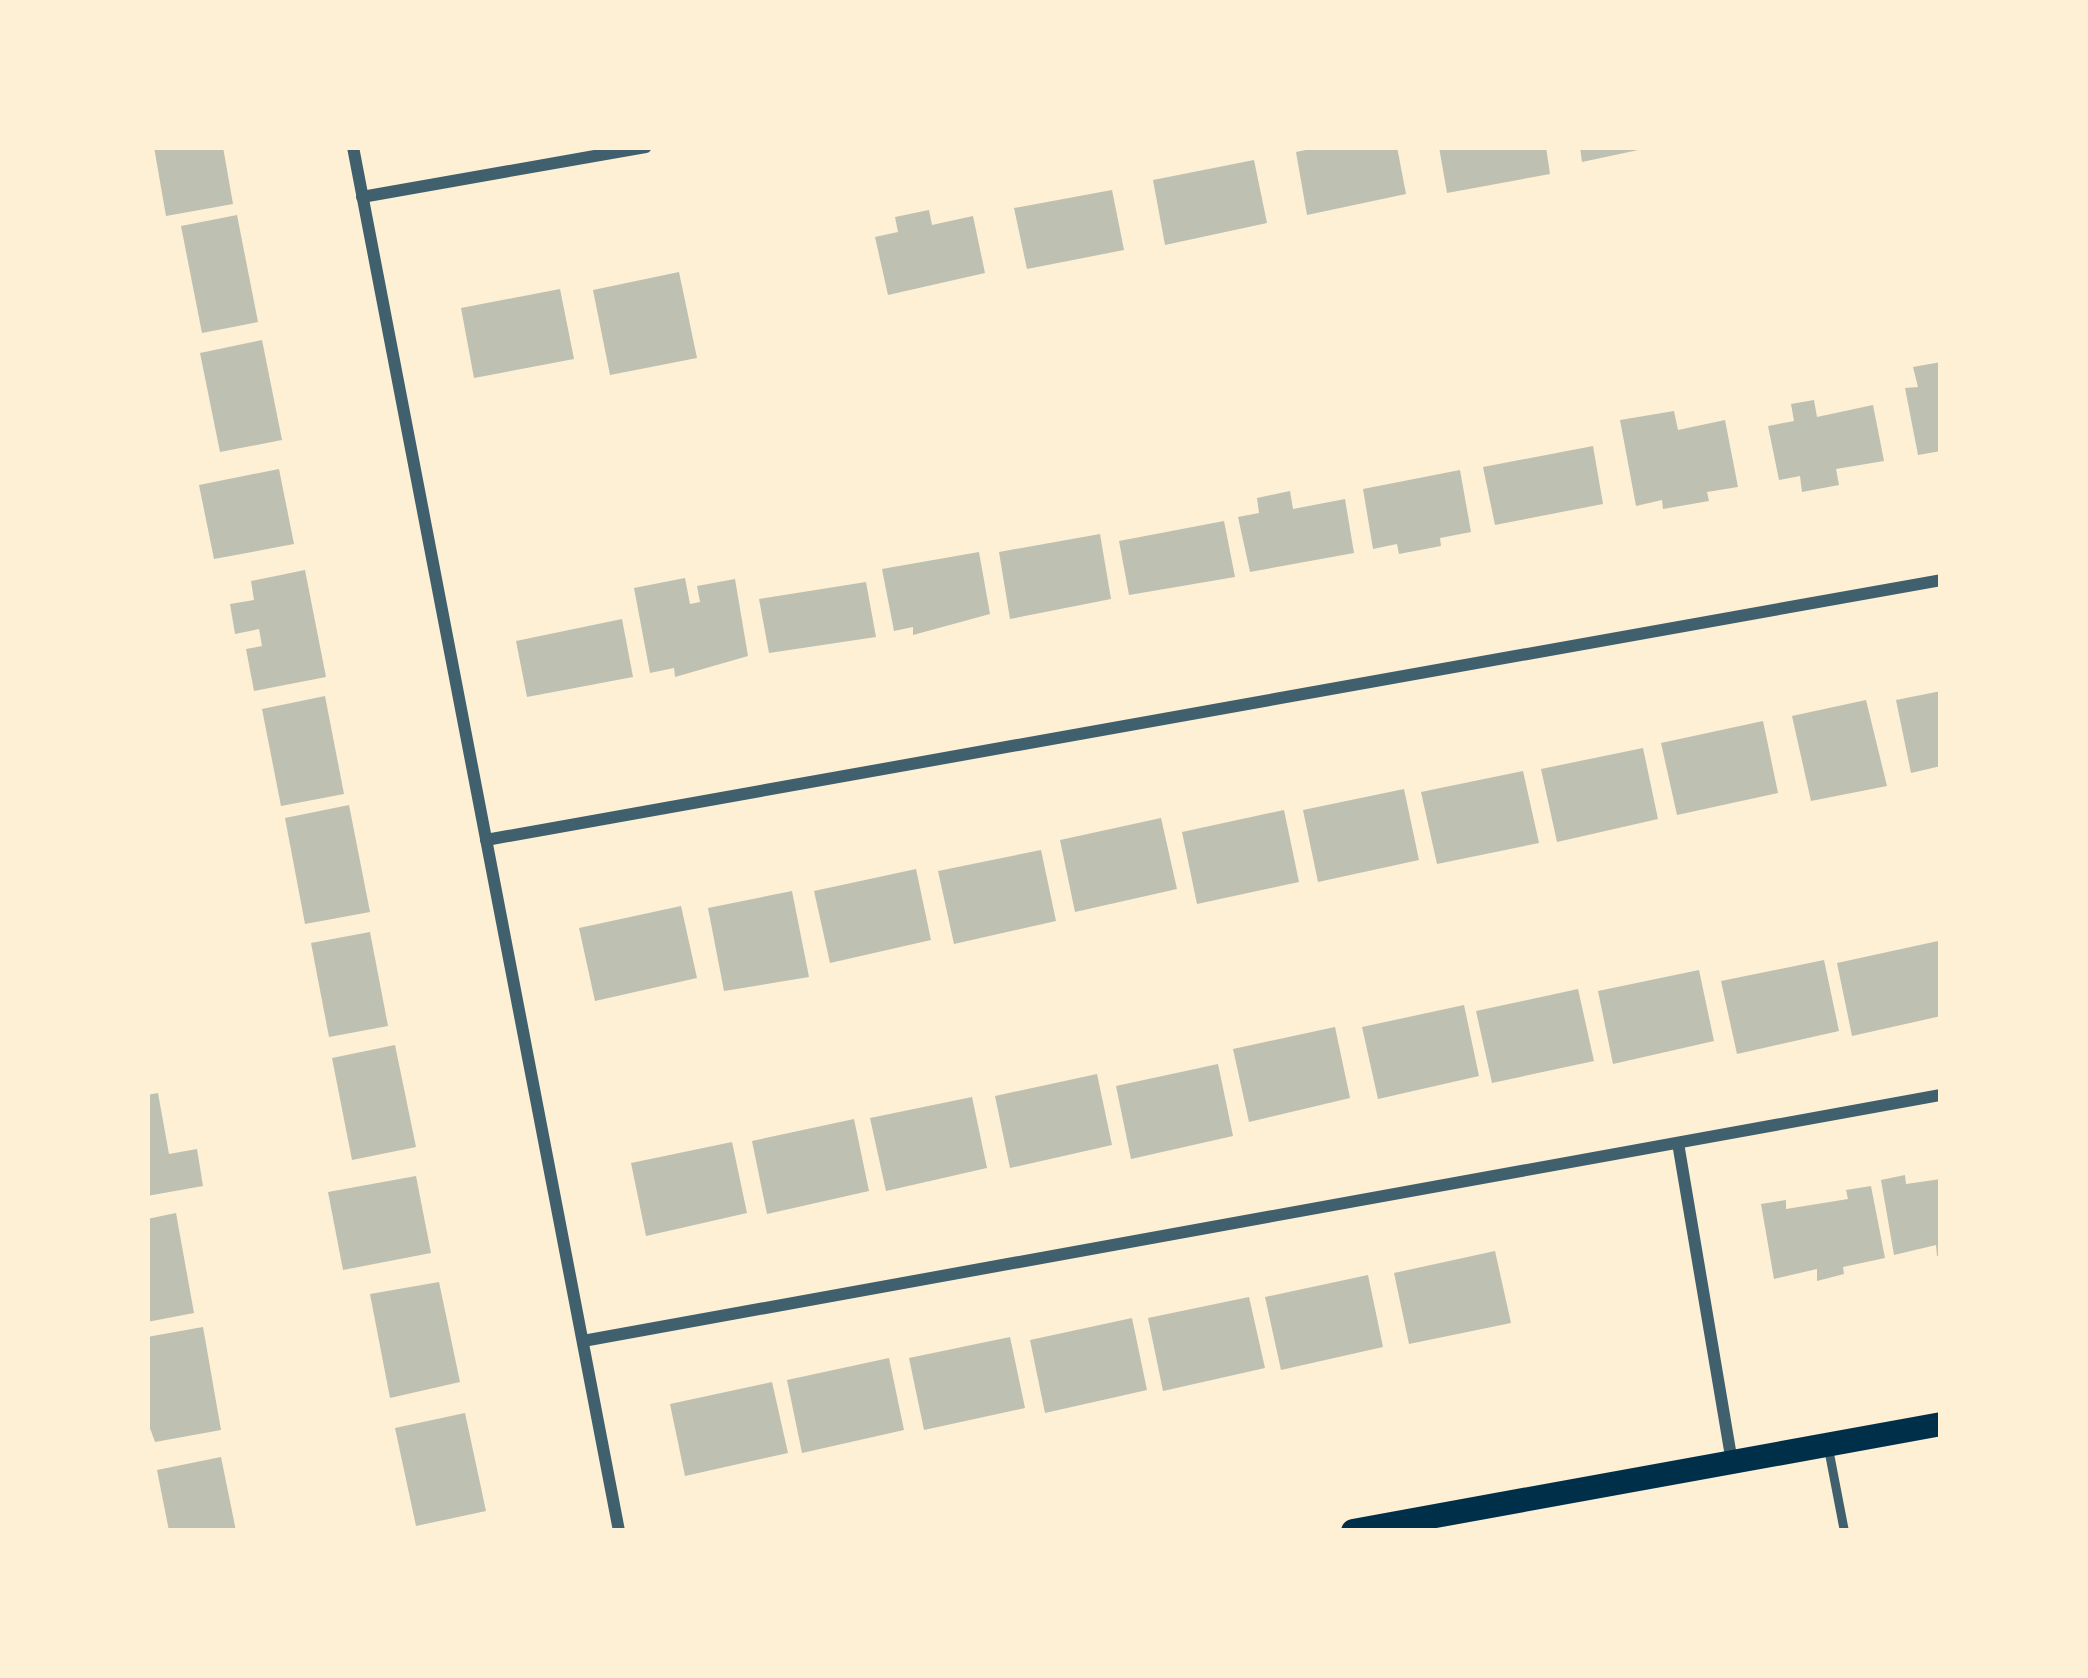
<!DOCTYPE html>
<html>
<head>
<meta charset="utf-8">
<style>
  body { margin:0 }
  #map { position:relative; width:2088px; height:1678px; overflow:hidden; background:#fdf0d5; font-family:"Exo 2",sans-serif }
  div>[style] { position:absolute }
  .building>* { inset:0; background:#bec0b2 }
  .service>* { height:9px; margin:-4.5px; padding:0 4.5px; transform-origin:4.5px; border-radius:4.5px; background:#3f606c }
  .minor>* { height:12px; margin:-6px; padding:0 6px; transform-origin:6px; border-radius:6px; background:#3f606c }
  .secondary>* { height:24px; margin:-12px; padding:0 12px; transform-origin:12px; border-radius:12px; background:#003049 }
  span { translate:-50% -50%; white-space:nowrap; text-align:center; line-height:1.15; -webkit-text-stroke:9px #fdf0d5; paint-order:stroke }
  .frame { position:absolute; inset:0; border:150px solid #fdf0d5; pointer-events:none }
</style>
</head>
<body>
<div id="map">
  <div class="building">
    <div style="clip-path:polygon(154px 147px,223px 147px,233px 204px,166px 216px)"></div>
    <div style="clip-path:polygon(1320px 147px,1397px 147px,1406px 194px,1307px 215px,1296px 152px)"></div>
    <div style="clip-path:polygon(1439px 147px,1546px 147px,1550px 174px,1447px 193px)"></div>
    <div style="clip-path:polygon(1580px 147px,1643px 147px,1643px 149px,1582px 162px)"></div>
    <div style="clip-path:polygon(1254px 160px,1267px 223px,1165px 245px,1153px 180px)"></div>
    <div style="clip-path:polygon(1112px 190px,1124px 250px,1027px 269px,1014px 208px)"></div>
    <div style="clip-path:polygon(929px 210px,932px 225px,973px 216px,985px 273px,888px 295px,875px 237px,898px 232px,895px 217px)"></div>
    <div style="clip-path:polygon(237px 215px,258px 322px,202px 333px,181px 226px)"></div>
    <div style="clip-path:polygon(679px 272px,697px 358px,610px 375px,593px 290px)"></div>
    <div style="clip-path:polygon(560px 289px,574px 359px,474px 378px,461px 308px)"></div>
    <div style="clip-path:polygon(262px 340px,282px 440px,220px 452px,200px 353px)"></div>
    <div style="clip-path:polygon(1941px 362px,1941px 451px,1918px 455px,1905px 388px,1918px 387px,1913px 367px)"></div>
    <div style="clip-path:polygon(1814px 400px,1817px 417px,1873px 405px,1884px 461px,1836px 469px,1839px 485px,1802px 492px,1800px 476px,1779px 480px,1768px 426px,1794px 421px,1791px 404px)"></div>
    <div style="clip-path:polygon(1674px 411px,1678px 430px,1725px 420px,1738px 487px,1707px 492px,1709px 501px,1663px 509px,1662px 500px,1636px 506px,1620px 420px)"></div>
    <div style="clip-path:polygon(1593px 446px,1603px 504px,1495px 525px,1483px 467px)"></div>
    <div style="clip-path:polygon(279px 469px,294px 544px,214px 559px,199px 485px)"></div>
    <div style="clip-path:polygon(1460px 470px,1471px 532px,1440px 538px,1441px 546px,1399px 554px,1397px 544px,1373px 549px,1363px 489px)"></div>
    <div style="clip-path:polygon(1290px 491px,1293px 509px,1345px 499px,1354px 553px,1250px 572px,1238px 517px,1259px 513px,1257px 498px)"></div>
    <div style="clip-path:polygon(1224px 521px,1235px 577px,1129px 595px,1119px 541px)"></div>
    <div style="clip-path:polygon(1100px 534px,1111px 599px,1010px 619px,999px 552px)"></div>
    <div style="clip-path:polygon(979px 552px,990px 614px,913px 635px,913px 627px,894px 631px,882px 569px)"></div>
    <div style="clip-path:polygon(305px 570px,326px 677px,254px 691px,246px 649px,262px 646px,259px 629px,235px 634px,230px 604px,254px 600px,251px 581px)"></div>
    <div style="clip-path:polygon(685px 578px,690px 604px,700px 602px,697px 586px,735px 579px,748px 656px,675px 677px,674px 668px,650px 673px,634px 588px)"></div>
    <div style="clip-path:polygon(866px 582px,876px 637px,769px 653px,759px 599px)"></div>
    <div style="clip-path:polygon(622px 619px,633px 677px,527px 697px,516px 641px)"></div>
    <div style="clip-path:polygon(1941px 691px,1941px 766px,1911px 773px,1896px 700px)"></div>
    <div style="clip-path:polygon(325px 696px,344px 794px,281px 806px,262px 709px)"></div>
    <div style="clip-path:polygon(1866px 700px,1887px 786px,1811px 801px,1792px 716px)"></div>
    <div style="clip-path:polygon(1763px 721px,1778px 793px,1677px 815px,1661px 743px)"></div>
    <div style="clip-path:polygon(1643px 748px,1658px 819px,1557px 842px,1541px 769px)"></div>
    <div style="clip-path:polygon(1523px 771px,1539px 843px,1437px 864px,1421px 792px)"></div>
    <div style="clip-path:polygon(1404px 789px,1419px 860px,1318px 882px,1303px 810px)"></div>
    <div style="clip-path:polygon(349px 805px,370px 912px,305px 924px,285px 818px)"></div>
    <div style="clip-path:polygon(1284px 810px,1299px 882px,1197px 904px,1182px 832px)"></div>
    <div style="clip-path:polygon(1161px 818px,1177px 889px,1075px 912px,1060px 840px)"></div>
    <div style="clip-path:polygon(1041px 850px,1056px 921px,954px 944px,938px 871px)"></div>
    <div style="clip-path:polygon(916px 869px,931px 940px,830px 963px,814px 891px)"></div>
    <div style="clip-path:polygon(792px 891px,809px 977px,724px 991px,708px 908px)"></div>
    <div style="clip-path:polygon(681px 906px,697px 978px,595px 1001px,579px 928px)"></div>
    <div style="clip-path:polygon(370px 932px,388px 1026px,329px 1037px,311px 943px)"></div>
    <div style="clip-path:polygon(1938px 941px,1941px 1016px,1852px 1036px,1837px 963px)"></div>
    <div style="clip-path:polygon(1824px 960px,1839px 1031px,1737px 1054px,1721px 981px)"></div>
    <div style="clip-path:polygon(1699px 970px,1714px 1041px,1613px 1064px,1598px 991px)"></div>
    <div style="clip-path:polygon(1578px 989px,1594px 1061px,1492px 1083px,1476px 1011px)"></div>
    <div style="clip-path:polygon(1464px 1005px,1479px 1076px,1378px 1099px,1362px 1027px)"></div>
    <div style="clip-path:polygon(1335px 1027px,1350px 1098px,1249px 1122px,1233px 1049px)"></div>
    <div style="clip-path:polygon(395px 1045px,416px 1147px,352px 1160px,332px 1058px)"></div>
    <div style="clip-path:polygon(1218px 1064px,1233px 1136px,1131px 1159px,1116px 1086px)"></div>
    <div style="clip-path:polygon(1097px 1074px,1112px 1145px,1010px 1168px,995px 1096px)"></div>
    <div style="clip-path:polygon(158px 1093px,169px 1154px,197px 1149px,203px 1186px,147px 1196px,147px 1095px)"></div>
    <div style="clip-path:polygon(972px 1097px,987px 1168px,886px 1191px,870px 1118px)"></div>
    <div style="clip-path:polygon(854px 1119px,869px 1191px,767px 1214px,752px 1141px)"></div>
    <div style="clip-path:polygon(732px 1142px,747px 1213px,646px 1236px,631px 1163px)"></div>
    <div style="clip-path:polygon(1905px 1175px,1906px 1184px,1941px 1179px,1941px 1255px,1937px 1256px,1936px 1245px,1894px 1255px,1881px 1180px)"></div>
    <div style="clip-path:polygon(416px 1176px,431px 1253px,343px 1270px,328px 1192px)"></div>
    <div style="clip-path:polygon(1871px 1186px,1885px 1258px,1843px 1267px,1844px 1274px,1817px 1281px,1817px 1269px,1774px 1279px,1761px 1204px,1786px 1200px,1786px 1209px,1848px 1199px,1846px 1190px)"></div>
    <div style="clip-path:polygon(176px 1213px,194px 1313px,147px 1322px,147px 1219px)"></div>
    <div style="clip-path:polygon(1495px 1251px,1511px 1323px,1409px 1344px,1394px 1273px)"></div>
    <div style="clip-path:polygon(1368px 1275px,1383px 1347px,1281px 1370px,1265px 1297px)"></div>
    <div style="clip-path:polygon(439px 1282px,460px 1382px,390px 1398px,370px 1294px)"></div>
    <div style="clip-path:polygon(1249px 1297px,1265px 1368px,1163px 1391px,1148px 1318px)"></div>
    <div style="clip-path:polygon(1132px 1318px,1147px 1390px,1045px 1413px,1030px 1340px)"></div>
    <div style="clip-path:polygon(203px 1327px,221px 1430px,155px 1442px,147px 1420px,147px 1337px)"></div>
    <div style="clip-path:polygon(1010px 1337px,1025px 1408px,924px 1430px,909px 1358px)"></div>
    <div style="clip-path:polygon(889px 1358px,904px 1430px,802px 1453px,787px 1380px)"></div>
    <div style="clip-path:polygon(772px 1382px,788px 1453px,685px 1476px,670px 1404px)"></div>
    <div style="clip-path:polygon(465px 1413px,486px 1511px,416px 1526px,395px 1428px)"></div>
    <div style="clip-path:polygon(221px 1457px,236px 1531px,169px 1531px,157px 1470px)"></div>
  </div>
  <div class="service">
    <div style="left:1828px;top:1448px;width:85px;rotate:79.1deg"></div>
  </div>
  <div class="minor">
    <div style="left:353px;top:147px;width:1409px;rotate:79.12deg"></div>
    <div style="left:362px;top:197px;width:288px;rotate:-10deg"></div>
    <div style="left:486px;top:840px;width:1478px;rotate:-10.13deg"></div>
    <div style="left:1678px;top:1143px;width:323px;rotate:80.4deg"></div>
    <div style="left:583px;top:1341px;width:1380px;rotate:-10.27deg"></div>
  </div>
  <div class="secondary">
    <div style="left:1353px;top:1531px;width:598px;rotate:-10.31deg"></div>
  </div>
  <div class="frame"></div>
</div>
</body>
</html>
